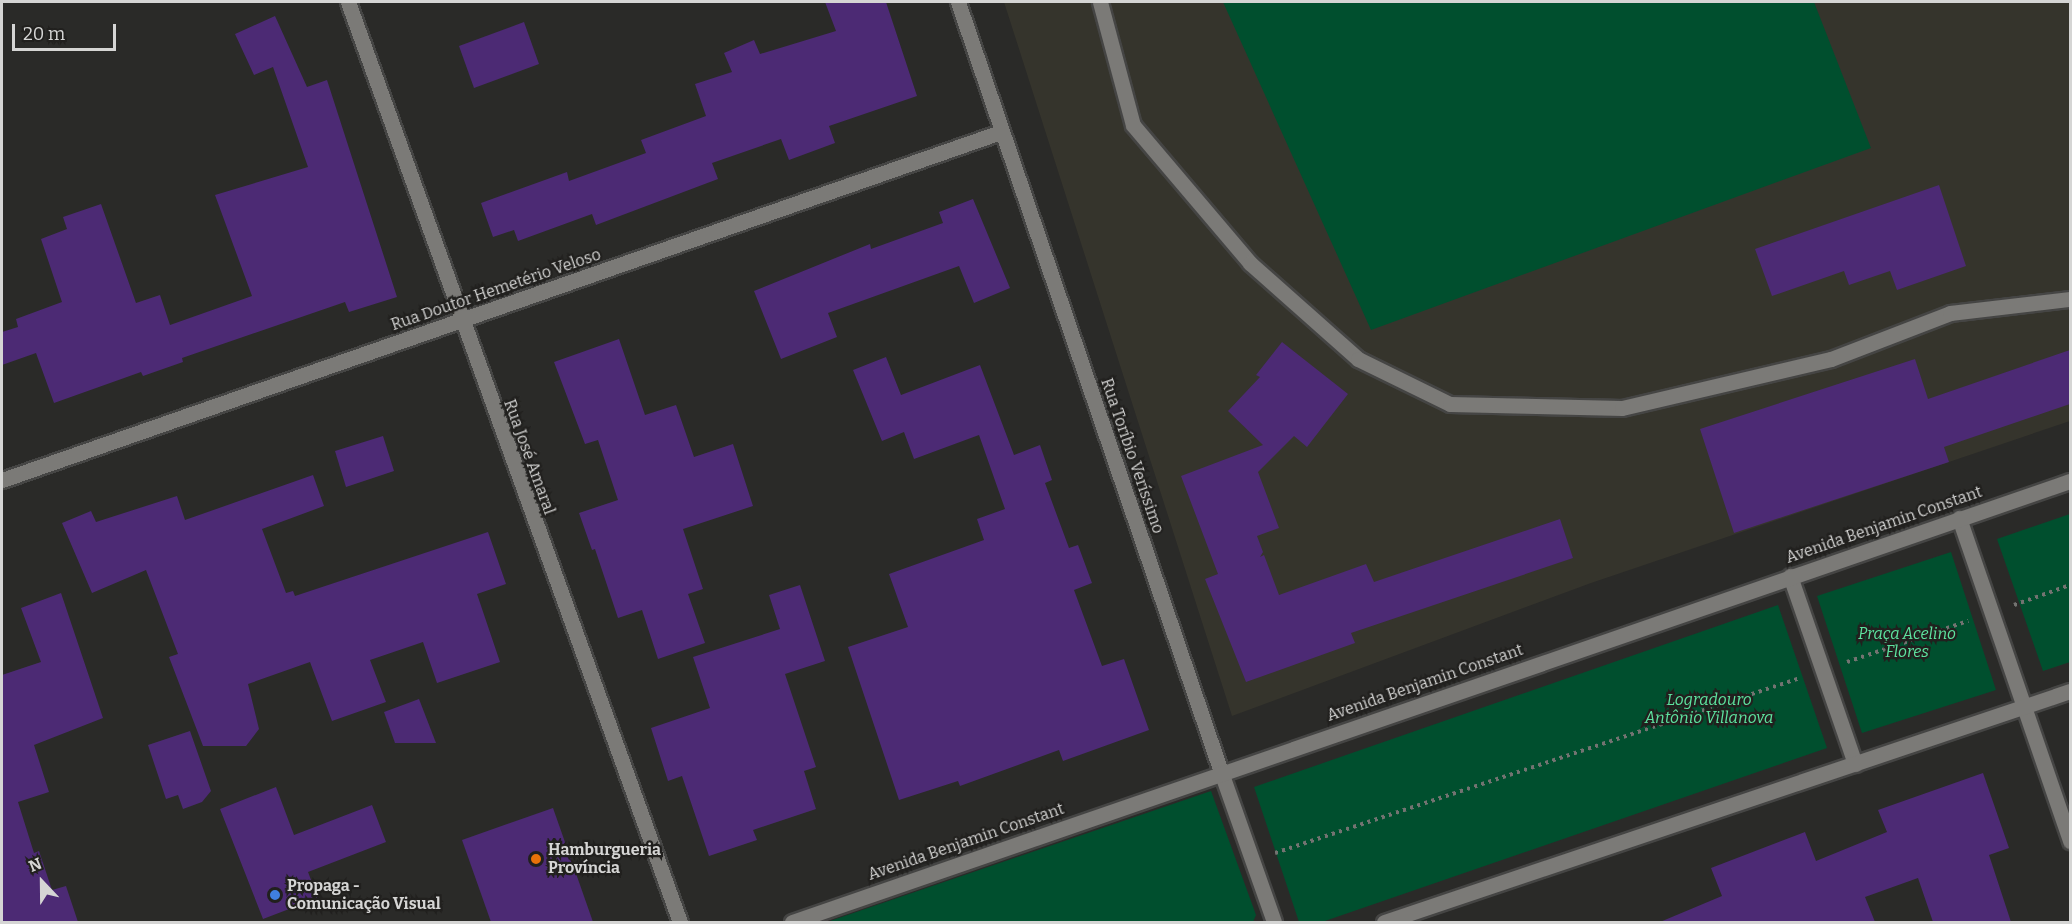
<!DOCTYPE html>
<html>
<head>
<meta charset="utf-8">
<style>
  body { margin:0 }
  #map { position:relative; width:2072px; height:924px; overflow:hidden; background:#2a2a28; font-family:Bitter,serif }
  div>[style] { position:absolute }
  .built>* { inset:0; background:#35342c }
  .green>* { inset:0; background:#004f2e }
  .building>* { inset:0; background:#4c2a74 }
  .path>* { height:4px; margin-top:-2px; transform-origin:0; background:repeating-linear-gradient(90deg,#737371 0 3px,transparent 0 7.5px) }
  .roads { filter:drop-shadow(2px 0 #454544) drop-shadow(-2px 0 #454544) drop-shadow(0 2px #454544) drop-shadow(0 -2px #454544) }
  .minor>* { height:15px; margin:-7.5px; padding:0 7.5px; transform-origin:7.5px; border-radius:7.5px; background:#7b7a77 }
  .tertiary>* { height:15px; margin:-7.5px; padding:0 7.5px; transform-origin:7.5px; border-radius:7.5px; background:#7b7a77 }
  .secondary>* { height:15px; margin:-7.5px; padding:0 7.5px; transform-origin:7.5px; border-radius:7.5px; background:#7b7a77 }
  .dots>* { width:16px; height:16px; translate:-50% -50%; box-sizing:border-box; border:3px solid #21201e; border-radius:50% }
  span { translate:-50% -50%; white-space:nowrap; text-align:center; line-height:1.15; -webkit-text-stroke:4.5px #21201e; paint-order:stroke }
  .street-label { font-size:16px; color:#d5d5d4 }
  .park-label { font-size:16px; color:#5de39f; font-style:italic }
  .poi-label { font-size:16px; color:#d5d5d4; font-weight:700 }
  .left { translate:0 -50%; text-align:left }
  .frame { position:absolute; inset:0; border:3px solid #d5d5d4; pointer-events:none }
  .north { position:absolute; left:12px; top:852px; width:60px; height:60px; -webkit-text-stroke:4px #21201e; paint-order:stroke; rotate:338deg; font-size:16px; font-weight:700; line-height:24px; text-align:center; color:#d5d5d4 }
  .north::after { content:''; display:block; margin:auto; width:21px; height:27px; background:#d5d5d4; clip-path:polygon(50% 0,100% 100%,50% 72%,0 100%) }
  .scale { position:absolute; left:12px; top:24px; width:104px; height:27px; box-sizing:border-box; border:3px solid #d5d5d4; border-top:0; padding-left:8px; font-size:18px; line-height:21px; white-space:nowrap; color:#d5d5d4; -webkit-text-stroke:4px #21201e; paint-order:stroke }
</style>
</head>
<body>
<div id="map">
  <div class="built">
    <div style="clip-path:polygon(1004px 2px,2070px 2px,2070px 421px,1591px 583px,1232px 716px)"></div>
  </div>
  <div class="green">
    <div style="clip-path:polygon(1223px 2px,1814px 2px,1871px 148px,1371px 330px)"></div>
    <div style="clip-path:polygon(2070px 514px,2070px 662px,2043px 671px,1997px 539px)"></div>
    <div style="clip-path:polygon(1951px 552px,1996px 690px,1862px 733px,1817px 596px)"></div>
    <div style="clip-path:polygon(1778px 605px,1827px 748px,1322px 922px,1299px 922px,1254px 787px)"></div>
    <div style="clip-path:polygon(1211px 791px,1256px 915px,1253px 922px,827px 922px)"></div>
  </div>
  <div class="building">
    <div style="clip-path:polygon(825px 2px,886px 2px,917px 96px,829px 126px,835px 143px,789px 160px,781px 139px,712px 163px,718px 179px,596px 225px,592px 214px,518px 241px,514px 230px,493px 237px,481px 203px,567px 172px,569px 181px,646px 153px,641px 140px,706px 116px,695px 84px,732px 72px,724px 53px,754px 40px,760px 54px,836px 31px)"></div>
    <div style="clip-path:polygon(275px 16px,307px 87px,327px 80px,397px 297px,349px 312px,345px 302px,182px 358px,183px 362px,143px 376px,141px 372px,54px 403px,36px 353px,2px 365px,2px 332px,18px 327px,16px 319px,62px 302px,41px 239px,67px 229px,63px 217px,101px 204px,136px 303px,160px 295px,170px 325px,252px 296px,215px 195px,308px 167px,273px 67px,254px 75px,235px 34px)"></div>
    <div style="clip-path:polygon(524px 22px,539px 64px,474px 88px,459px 46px)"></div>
    <div style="clip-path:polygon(1939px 185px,1966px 266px,1897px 290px,1890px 271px,1849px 285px,1844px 271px,1772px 296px,1755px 249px)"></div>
    <div style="clip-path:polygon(973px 199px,1010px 288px,974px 303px,959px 266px,828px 313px,837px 337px,781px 359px,754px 291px,870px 244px,871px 249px,943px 223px,939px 212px)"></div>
    <div style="clip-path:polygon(619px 339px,645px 415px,676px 405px,694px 457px,733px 444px,753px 506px,683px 529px,703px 589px,688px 594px,705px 643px,658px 659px,642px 610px,618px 618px,595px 549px,592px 550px,579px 513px,618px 500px,598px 440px,585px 444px,554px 362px)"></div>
    <div style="clip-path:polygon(1282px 342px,1348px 394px,1307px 447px,1294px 436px,1258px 472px,1279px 528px,1257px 536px,1263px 552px,1260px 557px,1264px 555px,1279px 595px,1366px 564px,1374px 582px,1560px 519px,1573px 558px,1351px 633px,1355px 643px,1246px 682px,1205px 579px,1218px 574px,1181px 476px,1263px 445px,1228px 411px,1260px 377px,1256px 375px)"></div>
    <div style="clip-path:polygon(2070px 350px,2070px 404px,1944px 447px,1949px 462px,1734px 533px,1700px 429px,1915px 359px,1928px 399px)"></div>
    <div style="clip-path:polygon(886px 357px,901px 395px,980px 365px,1014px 455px,1040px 445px,1052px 480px,1045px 483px,1069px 548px,1078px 545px,1092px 583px,1074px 590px,1102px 666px,1124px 659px,1149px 730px,1063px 761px,1059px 750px,960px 786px,958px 781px,899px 800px,848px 647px,908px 627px,889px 574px,984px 540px,977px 519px,1005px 509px,979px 435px,914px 459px,904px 432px,882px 441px,853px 370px)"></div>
    <div style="clip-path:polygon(383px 436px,394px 471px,346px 487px,335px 451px)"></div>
    <div style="clip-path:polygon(313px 475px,324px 506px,262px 529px,286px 593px,293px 591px,295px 596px,488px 532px,506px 584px,477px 594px,500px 662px,437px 683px,423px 642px,370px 660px,386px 702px,332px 721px,310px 662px,248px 684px,259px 729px,246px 746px,203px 746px,169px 657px,178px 654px,146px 570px,92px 593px,62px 523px,91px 511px,96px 522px,177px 496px,185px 520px)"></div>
    <div style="clip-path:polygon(800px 585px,825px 661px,785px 674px,816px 767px,804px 771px,816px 809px,753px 830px,757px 840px,709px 856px,682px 776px,668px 781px,651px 728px,710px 708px,693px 657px,780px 629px,769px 595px)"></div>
    <div style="clip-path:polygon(61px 593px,103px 718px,34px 745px,49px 792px,18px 802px,34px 853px,39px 851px,52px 890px,66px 886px,78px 922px,2px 922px,2px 675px,41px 662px,21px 608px)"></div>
    <div style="clip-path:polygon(419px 699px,436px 743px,395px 743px,384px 712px)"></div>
    <div style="clip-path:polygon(190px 731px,211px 791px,202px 802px,183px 809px,178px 795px,166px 799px,148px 745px)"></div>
    <div style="clip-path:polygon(1983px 773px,2009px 848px,1989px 855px,2011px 922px,1933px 922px,1918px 878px,1865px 897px,1875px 922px,1660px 922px,1722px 896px,1711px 868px,1805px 832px,1816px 861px,1887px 832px,1878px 810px)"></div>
    <div style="clip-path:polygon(276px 787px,294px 835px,372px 805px,386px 842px,308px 872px,318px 898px,263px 919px,220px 809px)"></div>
    <div style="clip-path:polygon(553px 808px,593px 922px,491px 922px,462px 840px)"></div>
  </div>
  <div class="path">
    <div style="left:2014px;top:605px;width:59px;rotate:-19.7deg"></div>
    <div style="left:1847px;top:662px;width:128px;rotate:-18.7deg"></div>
    <div style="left:1275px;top:853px;width:553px;rotate:-18.43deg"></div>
  </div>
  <div class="roads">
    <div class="minor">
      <div style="left:348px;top:2px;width:978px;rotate:70.16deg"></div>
      <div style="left:1100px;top:2px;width:127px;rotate:75deg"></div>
      <div style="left:1133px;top:125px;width:181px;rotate:49.7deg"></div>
      <div style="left:1250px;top:263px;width:144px;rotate:41.6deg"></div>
      <div style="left:1358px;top:359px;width:102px;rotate:26.1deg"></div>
      <div style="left:1450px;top:404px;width:172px;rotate:1.3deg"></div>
      <div style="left:1622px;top:408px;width:215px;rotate:-13.2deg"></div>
      <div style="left:1831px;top:359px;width:128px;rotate:-21.1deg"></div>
      <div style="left:1950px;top:313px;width:121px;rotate:-6.7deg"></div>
      <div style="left:2px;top:480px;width:1058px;rotate:-19.21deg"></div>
      <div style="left:1959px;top:518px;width:342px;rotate:71deg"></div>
    </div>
    <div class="tertiary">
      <div style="left:958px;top:2px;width:814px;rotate:71.14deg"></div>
    </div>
    <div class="secondary">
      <div style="left:1790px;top:576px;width:199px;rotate:70.9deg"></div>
      <div style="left:1221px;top:772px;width:159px;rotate:70.5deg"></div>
      <div style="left:792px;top:922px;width:1352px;rotate:-19.04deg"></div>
      <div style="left:1384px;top:922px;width:724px;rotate:-18.61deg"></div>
    </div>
  </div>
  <div class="dots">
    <div style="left:536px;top:859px;background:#e8710a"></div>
    <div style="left:275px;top:895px;background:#3f7fe0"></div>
  </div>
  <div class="street-label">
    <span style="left:496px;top:290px;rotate:-19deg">Rua Doutor Hemetério Veloso</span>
    <span style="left:1132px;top:456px;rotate:71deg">Rua Toríbio Veríssimo</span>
    <span style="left:529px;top:457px;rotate:70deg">Rua José Amaral</span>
    <span style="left:1884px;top:525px;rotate:-19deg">Avenida Benjamin Constant</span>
    <span style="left:1425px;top:683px;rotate:-19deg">Avenida Benjamin Constant</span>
    <span style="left:966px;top:842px;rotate:-19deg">Avenida Benjamin Constant</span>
  </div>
  <div class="park-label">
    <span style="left:1907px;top:643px">Praça Acelino<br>Flores</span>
    <span style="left:1709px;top:709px">Logradouro<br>Antônio Villanova</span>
  </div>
  <div class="poi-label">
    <span class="left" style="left:548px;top:859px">Hamburgueria<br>Província</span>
    <span class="left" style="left:287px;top:895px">Propaga -<br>Comunicação Visual</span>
  </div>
  <div class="frame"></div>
  <div class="north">N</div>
  <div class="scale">20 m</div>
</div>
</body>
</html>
